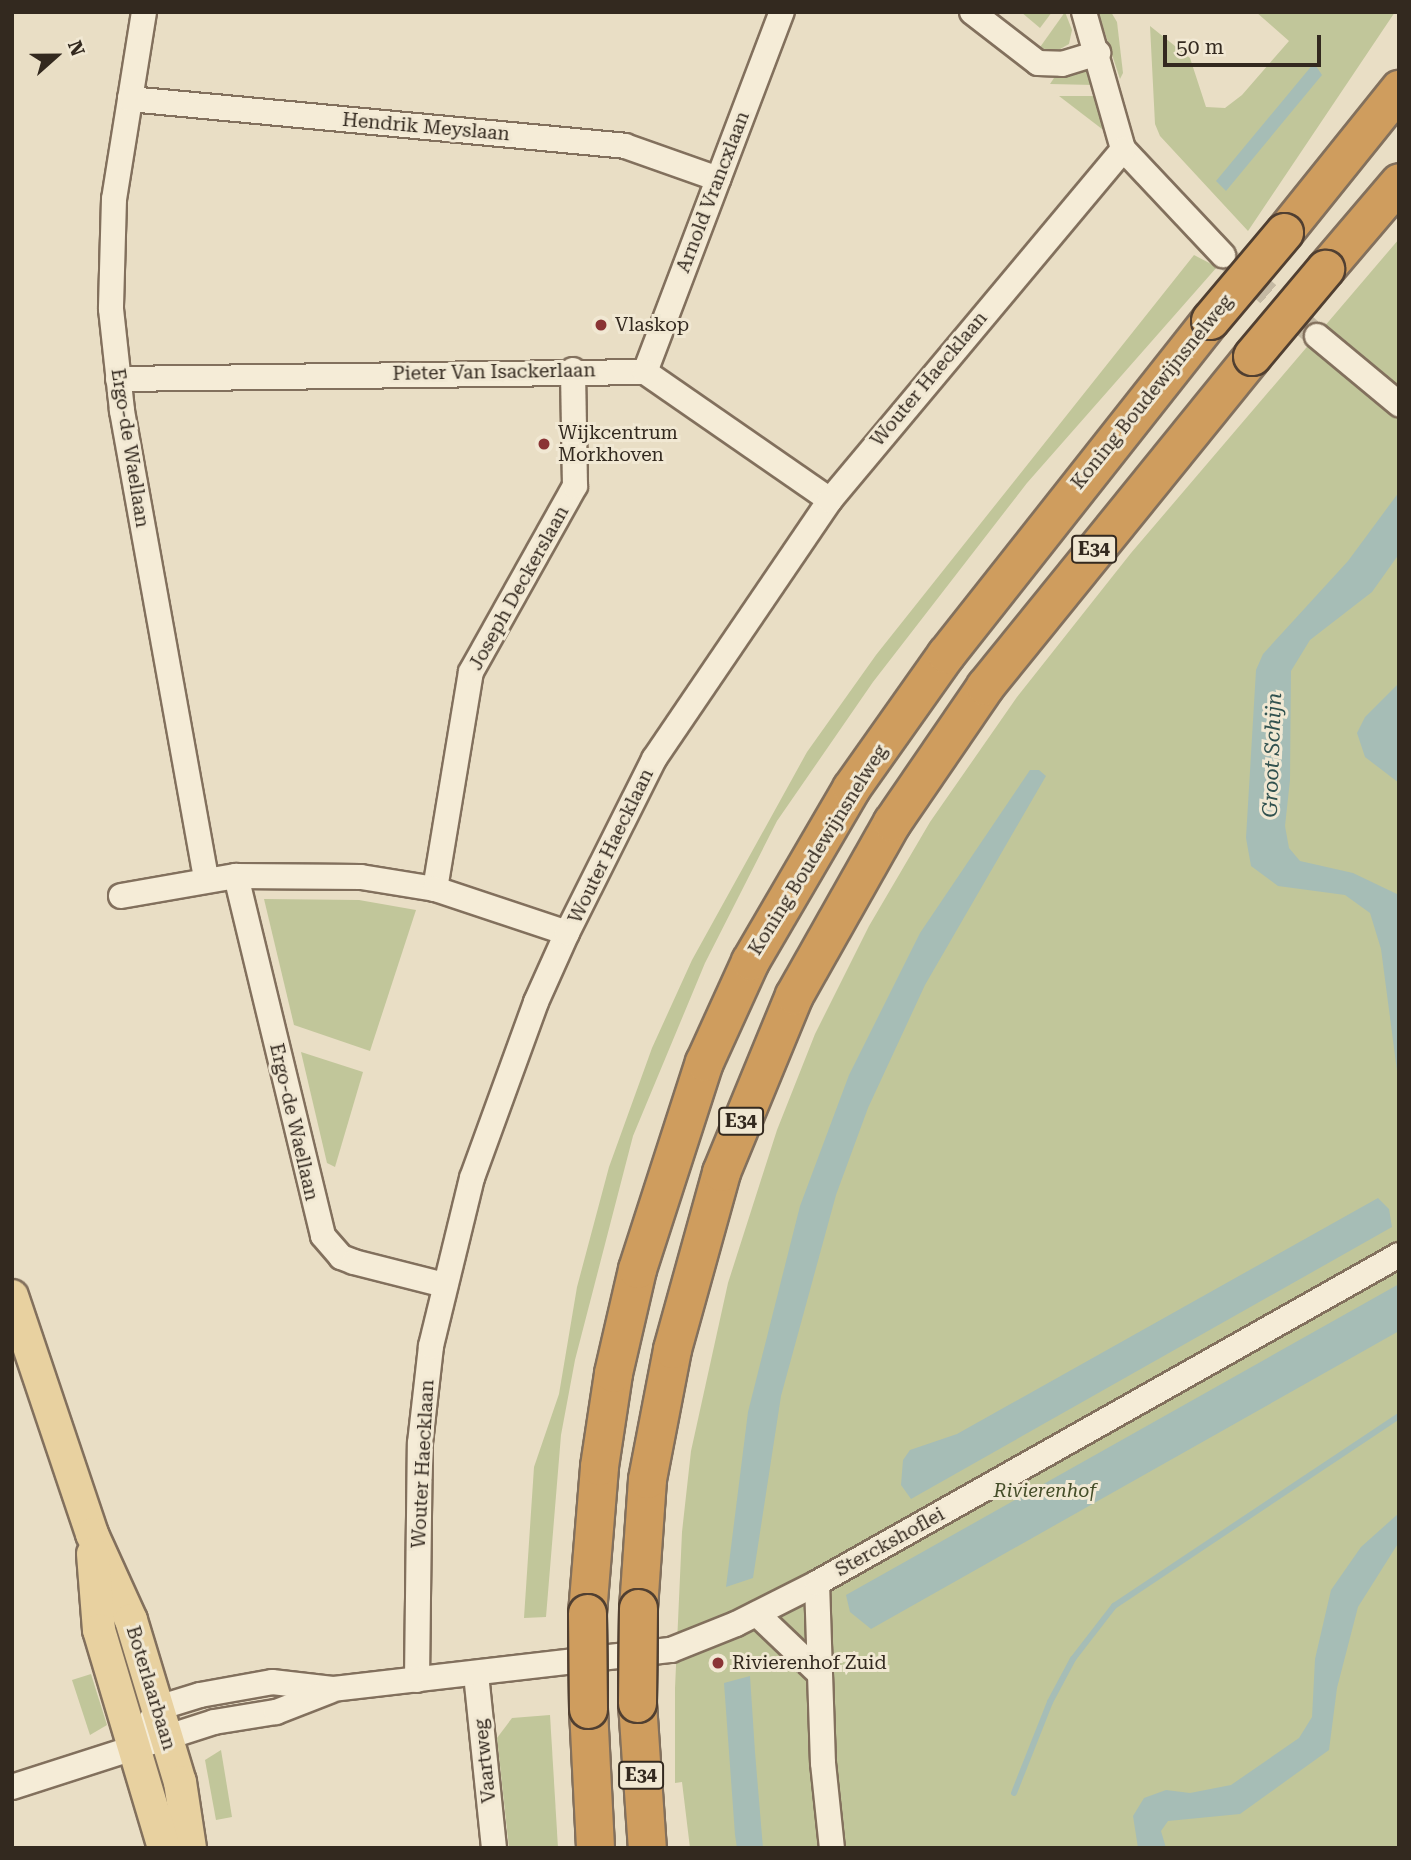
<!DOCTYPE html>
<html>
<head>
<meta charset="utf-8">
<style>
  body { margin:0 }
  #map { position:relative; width:1411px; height:1860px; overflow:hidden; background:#e9dec5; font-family:"Roboto Serif",serif }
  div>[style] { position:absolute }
  .green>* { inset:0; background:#c1c69a }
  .water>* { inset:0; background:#a6bdb6 }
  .stream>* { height:6px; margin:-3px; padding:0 3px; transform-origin:3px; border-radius:3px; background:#a6bdb6 }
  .minor-tunnel>* { height:24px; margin-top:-12px; transform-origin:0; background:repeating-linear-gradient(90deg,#c5baa4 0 24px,transparent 0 36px) }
  .roads { filter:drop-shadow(2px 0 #82705d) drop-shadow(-2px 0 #82705d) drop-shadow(0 2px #82705d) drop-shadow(0 -2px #82705d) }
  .minor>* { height:24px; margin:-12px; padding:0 12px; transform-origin:12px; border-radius:12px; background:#f5ecd7 }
  .major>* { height:32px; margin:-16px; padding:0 16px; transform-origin:16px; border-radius:16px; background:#e8d1a0 }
  .highway>* { height:37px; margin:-18.5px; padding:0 18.5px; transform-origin:18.5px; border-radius:18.5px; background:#cf9d5e }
  .bridges { filter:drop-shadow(2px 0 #503f31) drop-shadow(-2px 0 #503f31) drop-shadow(0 2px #503f31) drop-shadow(0 -2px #503f31) }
  .highway-bridge>* { height:37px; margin:-18.5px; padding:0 18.5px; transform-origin:18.5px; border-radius:18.5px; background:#cf9d5e }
  .dots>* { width:19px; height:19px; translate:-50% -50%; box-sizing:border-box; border:4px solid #f1e8d3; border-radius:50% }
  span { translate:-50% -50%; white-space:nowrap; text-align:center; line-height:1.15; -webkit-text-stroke:6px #f1e8d3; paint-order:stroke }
  .shield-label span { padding:2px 5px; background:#f1e8d3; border:2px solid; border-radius:5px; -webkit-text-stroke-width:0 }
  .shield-label { font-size:18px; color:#33291f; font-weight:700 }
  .street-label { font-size:19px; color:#33291f }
  .poi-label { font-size:19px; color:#33291f }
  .left { translate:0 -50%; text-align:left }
  .park-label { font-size:19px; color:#444d28; font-style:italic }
  .water-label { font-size:21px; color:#30514f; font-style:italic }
  .frame { position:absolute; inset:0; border:14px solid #33291f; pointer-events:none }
  .north { position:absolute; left:21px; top:21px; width:70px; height:70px; -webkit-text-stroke:5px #f1e8d3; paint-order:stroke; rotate:69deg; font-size:19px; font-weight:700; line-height:28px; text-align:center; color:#33291f }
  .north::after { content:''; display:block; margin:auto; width:24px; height:32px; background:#33291f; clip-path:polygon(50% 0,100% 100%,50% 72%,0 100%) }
  .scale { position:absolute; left:1163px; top:35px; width:158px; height:32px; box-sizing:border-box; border:4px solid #33291f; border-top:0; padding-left:9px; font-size:21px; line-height:24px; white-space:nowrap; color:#33291f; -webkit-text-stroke:5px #f1e8d3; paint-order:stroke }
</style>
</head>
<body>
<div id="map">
  <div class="green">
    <div style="clip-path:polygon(1021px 12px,1052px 12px,1040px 28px)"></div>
    <div style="clip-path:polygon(1065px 12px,1072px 30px,1069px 44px,1055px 52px,1038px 50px)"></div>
    <div style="clip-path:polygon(1098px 12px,1111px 12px,1117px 22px,1123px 73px,1120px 79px)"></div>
    <div style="clip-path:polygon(1256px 12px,1395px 12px,1248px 231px,1160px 136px,1155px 124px,1150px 26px,1190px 58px,1206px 107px,1225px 108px,1242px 95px,1289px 41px)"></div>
    <div style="clip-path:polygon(1083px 69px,1091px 72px,1094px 85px,1050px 84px,1056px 75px)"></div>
    <div style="clip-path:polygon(1059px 96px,1097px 96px,1107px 129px,1102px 129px)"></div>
    <div style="clip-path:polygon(1399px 239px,1399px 1848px,690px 1848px,682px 1782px,675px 1783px,675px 1688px,682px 1532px,691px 1451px,728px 1283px,777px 1130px,815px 1034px,869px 926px,930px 822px,1017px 697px,1131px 553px)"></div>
    <div style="clip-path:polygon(1194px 255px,1217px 267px,1027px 483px,873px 682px,777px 821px,705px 963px,633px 1136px,575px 1360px,561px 1435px,546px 1617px,524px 1618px,534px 1467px,559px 1394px,577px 1287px,609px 1167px,652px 1048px,692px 960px,807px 752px,876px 655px)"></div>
    <div style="clip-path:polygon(264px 899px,359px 900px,416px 910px,370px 1051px,294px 1025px)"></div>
    <div style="clip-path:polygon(301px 1052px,363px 1072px,335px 1167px,327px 1163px)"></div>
    <div style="clip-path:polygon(91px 1674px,107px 1725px,90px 1735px,72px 1680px)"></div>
    <div style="clip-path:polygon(550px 1715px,558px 1848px,509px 1848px,497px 1738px,512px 1718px)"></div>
    <div style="clip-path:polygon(221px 1750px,232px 1817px,216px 1820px,205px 1760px)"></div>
  </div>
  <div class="water">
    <div style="clip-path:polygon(1314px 63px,1322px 75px,1226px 191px,1216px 181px)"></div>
    <div style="clip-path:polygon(1399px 492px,1399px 554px,1372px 592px,1310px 640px,1291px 671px,1290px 780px,1285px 826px,1289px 848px,1300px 861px,1353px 873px,1399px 895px,1399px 1086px,1381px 949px,1370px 913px,1345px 895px,1278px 886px,1251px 866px,1246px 838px,1256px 670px,1263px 654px,1348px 561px)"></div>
    <div style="clip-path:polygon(1399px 683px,1399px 783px,1365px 757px,1357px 733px,1365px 717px)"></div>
    <div style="clip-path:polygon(1030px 770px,1039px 770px,1046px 776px,925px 985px,868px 1108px,836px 1195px,781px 1396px,753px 1578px,726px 1587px,748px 1412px,800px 1206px,849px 1075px,920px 933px)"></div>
    <div style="clip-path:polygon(1378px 1198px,1389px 1209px,1392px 1227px,911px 1499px,901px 1485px,903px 1460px,910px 1450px,957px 1434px)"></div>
    <div style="clip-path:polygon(1399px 1284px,1399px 1331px,871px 1629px,850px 1612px,846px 1595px)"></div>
    <div style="clip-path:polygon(1399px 1513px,1399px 1542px,1358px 1607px,1337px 1688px,1329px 1750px,1240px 1814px,1168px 1821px,1161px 1831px,1166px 1848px,1138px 1848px,1133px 1816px,1144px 1798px,1166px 1790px,1190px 1793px,1231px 1785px,1299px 1738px,1312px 1717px,1315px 1659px,1331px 1590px,1361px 1547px)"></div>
    <div style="clip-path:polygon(750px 1676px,755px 1752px,763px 1848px,737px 1848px,735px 1835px,724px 1683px)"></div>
  </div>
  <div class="stream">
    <div style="left:1014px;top:1793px;width:98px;rotate:-68.4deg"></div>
    <div style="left:1050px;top:1702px;width:49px;rotate:-61.9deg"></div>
    <div style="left:1073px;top:1659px;width:67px;rotate:-52.3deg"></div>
    <div style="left:1114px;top:1606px;width:343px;rotate:-33.7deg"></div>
  </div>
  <div class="minor-tunnel">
    <div style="left:1223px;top:255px;width:124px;rotate:40.8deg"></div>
  </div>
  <div class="roads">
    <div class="minor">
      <div style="left:144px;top:12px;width:189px;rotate:99.1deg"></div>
      <div style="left:114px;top:199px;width:110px;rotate:91.6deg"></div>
      <div style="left:111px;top:309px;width:103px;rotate:83.8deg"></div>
      <div style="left:122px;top:411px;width:476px;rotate:79.8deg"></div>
      <div style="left:972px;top:12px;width:83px;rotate:37.7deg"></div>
      <div style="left:1038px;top:63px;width:24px;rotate:2deg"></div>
      <div style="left:1062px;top:64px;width:38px;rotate:-17deg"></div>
      <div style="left:1084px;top:12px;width:142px;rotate:74.1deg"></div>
      <div style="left:130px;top:99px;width:497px;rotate:5.4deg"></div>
      <div style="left:625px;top:146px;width:99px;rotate:19.5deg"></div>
      <div style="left:1123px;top:149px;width:146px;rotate:46.7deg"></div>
      <div style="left:1317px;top:336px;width:107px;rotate:39.7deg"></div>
      <div style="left:645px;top:372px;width:385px;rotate:-69.2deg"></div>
      <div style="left:118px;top:379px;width:527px;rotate:-0.76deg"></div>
      <div style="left:645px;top:372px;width:225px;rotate:34.7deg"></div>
      <div style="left:236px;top:876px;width:370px;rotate:76.4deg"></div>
      <div style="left:323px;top:1236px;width:28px;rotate:49deg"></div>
      <div style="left:341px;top:1257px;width:14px;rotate:21deg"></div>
      <div style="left:354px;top:1262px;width:93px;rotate:14.3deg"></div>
      <div style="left:435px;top:889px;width:220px;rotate:-80.6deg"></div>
      <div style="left:471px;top:672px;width:213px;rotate:-60.8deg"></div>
      <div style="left:575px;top:486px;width:116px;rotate:-91deg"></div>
      <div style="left:121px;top:896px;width:117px;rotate:-9.9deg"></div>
      <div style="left:236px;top:876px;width:125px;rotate:0.5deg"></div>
      <div style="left:361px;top:877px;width:75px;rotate:9.2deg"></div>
      <div style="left:435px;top:889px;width:139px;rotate:18.4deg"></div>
      <div style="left:817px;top:1583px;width:180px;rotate:88.1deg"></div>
      <div style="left:823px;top:1763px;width:85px;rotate:84deg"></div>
      <div style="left:757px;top:1614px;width:84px;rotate:43.6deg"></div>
      <div style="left:476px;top:1674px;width:175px;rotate:84.1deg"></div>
      <div style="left:417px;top:1680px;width:237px;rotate:-89.3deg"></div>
      <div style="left:420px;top:1443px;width:98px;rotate:-83.5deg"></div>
      <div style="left:431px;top:1346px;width:173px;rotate:-76.3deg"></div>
      <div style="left:472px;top:1178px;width:187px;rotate:-70deg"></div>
      <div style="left:536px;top:1002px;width:76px;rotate:-65.8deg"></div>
      <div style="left:567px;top:933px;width:195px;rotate:-63.4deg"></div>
      <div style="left:654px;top:759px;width:313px;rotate:-55.8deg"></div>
      <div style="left:830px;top:500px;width:457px;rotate:-50.1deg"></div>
      <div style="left:135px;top:1747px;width:45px;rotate:-59.5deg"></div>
      <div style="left:158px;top:1708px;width:44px;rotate:-17.2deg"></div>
      <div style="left:200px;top:1695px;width:73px;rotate:-10.2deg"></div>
      <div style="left:272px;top:1682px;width:61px;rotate:6.5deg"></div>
      <div style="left:333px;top:1689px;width:340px;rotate:-6.6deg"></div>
      <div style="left:671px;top:1650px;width:70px;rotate:-21.8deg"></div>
      <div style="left:736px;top:1624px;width:91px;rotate:-26.8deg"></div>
      <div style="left:817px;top:1583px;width:668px;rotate:-29.4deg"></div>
      <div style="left:12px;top:1787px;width:212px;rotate:-17.8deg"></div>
      <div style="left:214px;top:1722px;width:63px;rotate:-9.2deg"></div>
      <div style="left:276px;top:1712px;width:58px;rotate:-21.3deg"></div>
    </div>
    <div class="major">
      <div style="left:12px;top:1296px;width:251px;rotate:71.4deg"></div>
      <div style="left:92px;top:1534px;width:94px;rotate:65.6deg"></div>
      <div style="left:131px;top:1620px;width:169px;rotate:73.2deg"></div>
      <div style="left:180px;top:1782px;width:67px;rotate:81.4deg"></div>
      <div style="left:93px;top:1554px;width:76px;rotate:85.5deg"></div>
      <div style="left:99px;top:1630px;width:227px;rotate:73.4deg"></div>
    </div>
    <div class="highway">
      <div style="left:1284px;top:232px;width:184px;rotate:-51.2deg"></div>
      <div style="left:1325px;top:269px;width:114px;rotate:-49.6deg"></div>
      <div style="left:638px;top:1608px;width:129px;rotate:-86deg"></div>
      <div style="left:647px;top:1479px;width:132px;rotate:-79.1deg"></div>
      <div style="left:672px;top:1349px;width:184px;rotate:-74.5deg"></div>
      <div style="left:721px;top:1172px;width:191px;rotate:-67.6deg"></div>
      <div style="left:794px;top:995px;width:199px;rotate:-60.5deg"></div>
      <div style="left:892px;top:822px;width:165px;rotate:-55.6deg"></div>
      <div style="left:985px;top:686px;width:424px;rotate:-51deg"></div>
      <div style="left:587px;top:1613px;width:147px;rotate:-85.3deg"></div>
      <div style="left:599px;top:1466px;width:94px;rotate:-81.4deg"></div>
      <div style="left:613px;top:1373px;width:107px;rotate:-77deg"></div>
      <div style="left:637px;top:1269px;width:218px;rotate:-72.1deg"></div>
      <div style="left:704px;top:1062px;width:111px;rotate:-65.5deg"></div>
      <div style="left:750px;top:961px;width:200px;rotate:-59.7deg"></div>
      <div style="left:851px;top:788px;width:164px;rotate:-54.7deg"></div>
      <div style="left:946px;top:654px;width:426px;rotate:-51.7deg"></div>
      <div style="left:637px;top:1703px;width:145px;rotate:86.1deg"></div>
      <div style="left:588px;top:1709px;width:139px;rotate:87.1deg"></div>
    </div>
  </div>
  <div class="bridges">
    <div class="highway-bridge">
      <div style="left:1210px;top:320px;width:115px;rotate:-49.9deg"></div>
      <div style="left:1252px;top:356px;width:114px;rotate:-50deg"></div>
      <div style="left:587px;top:1613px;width:96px;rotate:89.4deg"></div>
      <div style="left:637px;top:1703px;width:95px;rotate:-89.4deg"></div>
    </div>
  </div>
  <div class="dots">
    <div style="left:601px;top:325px;background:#8a3435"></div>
    <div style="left:544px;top:444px;background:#8a3435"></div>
    <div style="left:718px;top:1663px;background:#8a3435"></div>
  </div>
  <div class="shield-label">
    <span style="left:1094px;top:549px">E34</span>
    <span style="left:741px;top:1121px">E34</span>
    <span style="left:641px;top:1775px">E34</span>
  </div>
  <div class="street-label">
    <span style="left:426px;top:127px;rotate:5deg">Hendrik Meyslaan</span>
    <span style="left:713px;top:192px;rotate:-69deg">Arnold Vrancxlaan</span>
    <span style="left:494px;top:372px;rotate:-1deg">Pieter Van Isackerlaan</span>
    <span style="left:929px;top:379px;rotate:-50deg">Wouter Haecklaan</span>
    <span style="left:1152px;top:392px;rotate:-51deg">Koning Boudewijnsnelweg</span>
    <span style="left:130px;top:448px;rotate:81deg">Ergo-de Waellaan</span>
    <span style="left:519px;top:588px;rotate:-61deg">Joseph Deckerslaan</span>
    <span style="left:611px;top:846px;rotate:-64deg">Wouter Haecklaan</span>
    <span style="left:818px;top:850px;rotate:-58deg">Koning Boudewijnsnelweg</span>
    <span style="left:294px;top:1122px;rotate:77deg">Ergo-de Waellaan</span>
    <span style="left:423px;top:1464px;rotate:-87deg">Wouter Haecklaan</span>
    <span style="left:890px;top:1542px;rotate:-29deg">Sterckshoflei</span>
    <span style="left:151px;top:1688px;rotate:73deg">Boterlaarbaan</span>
    <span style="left:485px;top:1761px;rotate:-96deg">Vaartweg</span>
  </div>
  <div class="poi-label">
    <span class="left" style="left:615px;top:325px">Vlaskop</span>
    <span class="left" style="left:558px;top:444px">Wijkcentrum<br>Morkhoven</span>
    <span class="left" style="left:732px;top:1663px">Rivierenhof Zuid</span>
  </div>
  <div class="park-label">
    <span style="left:1045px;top:1491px">Rivierenhof</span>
  </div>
  <div class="water-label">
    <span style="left:1272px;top:755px;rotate:-88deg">Groot Schijn</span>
  </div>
  <div class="frame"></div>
  <div class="north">N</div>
  <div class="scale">50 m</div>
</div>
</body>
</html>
